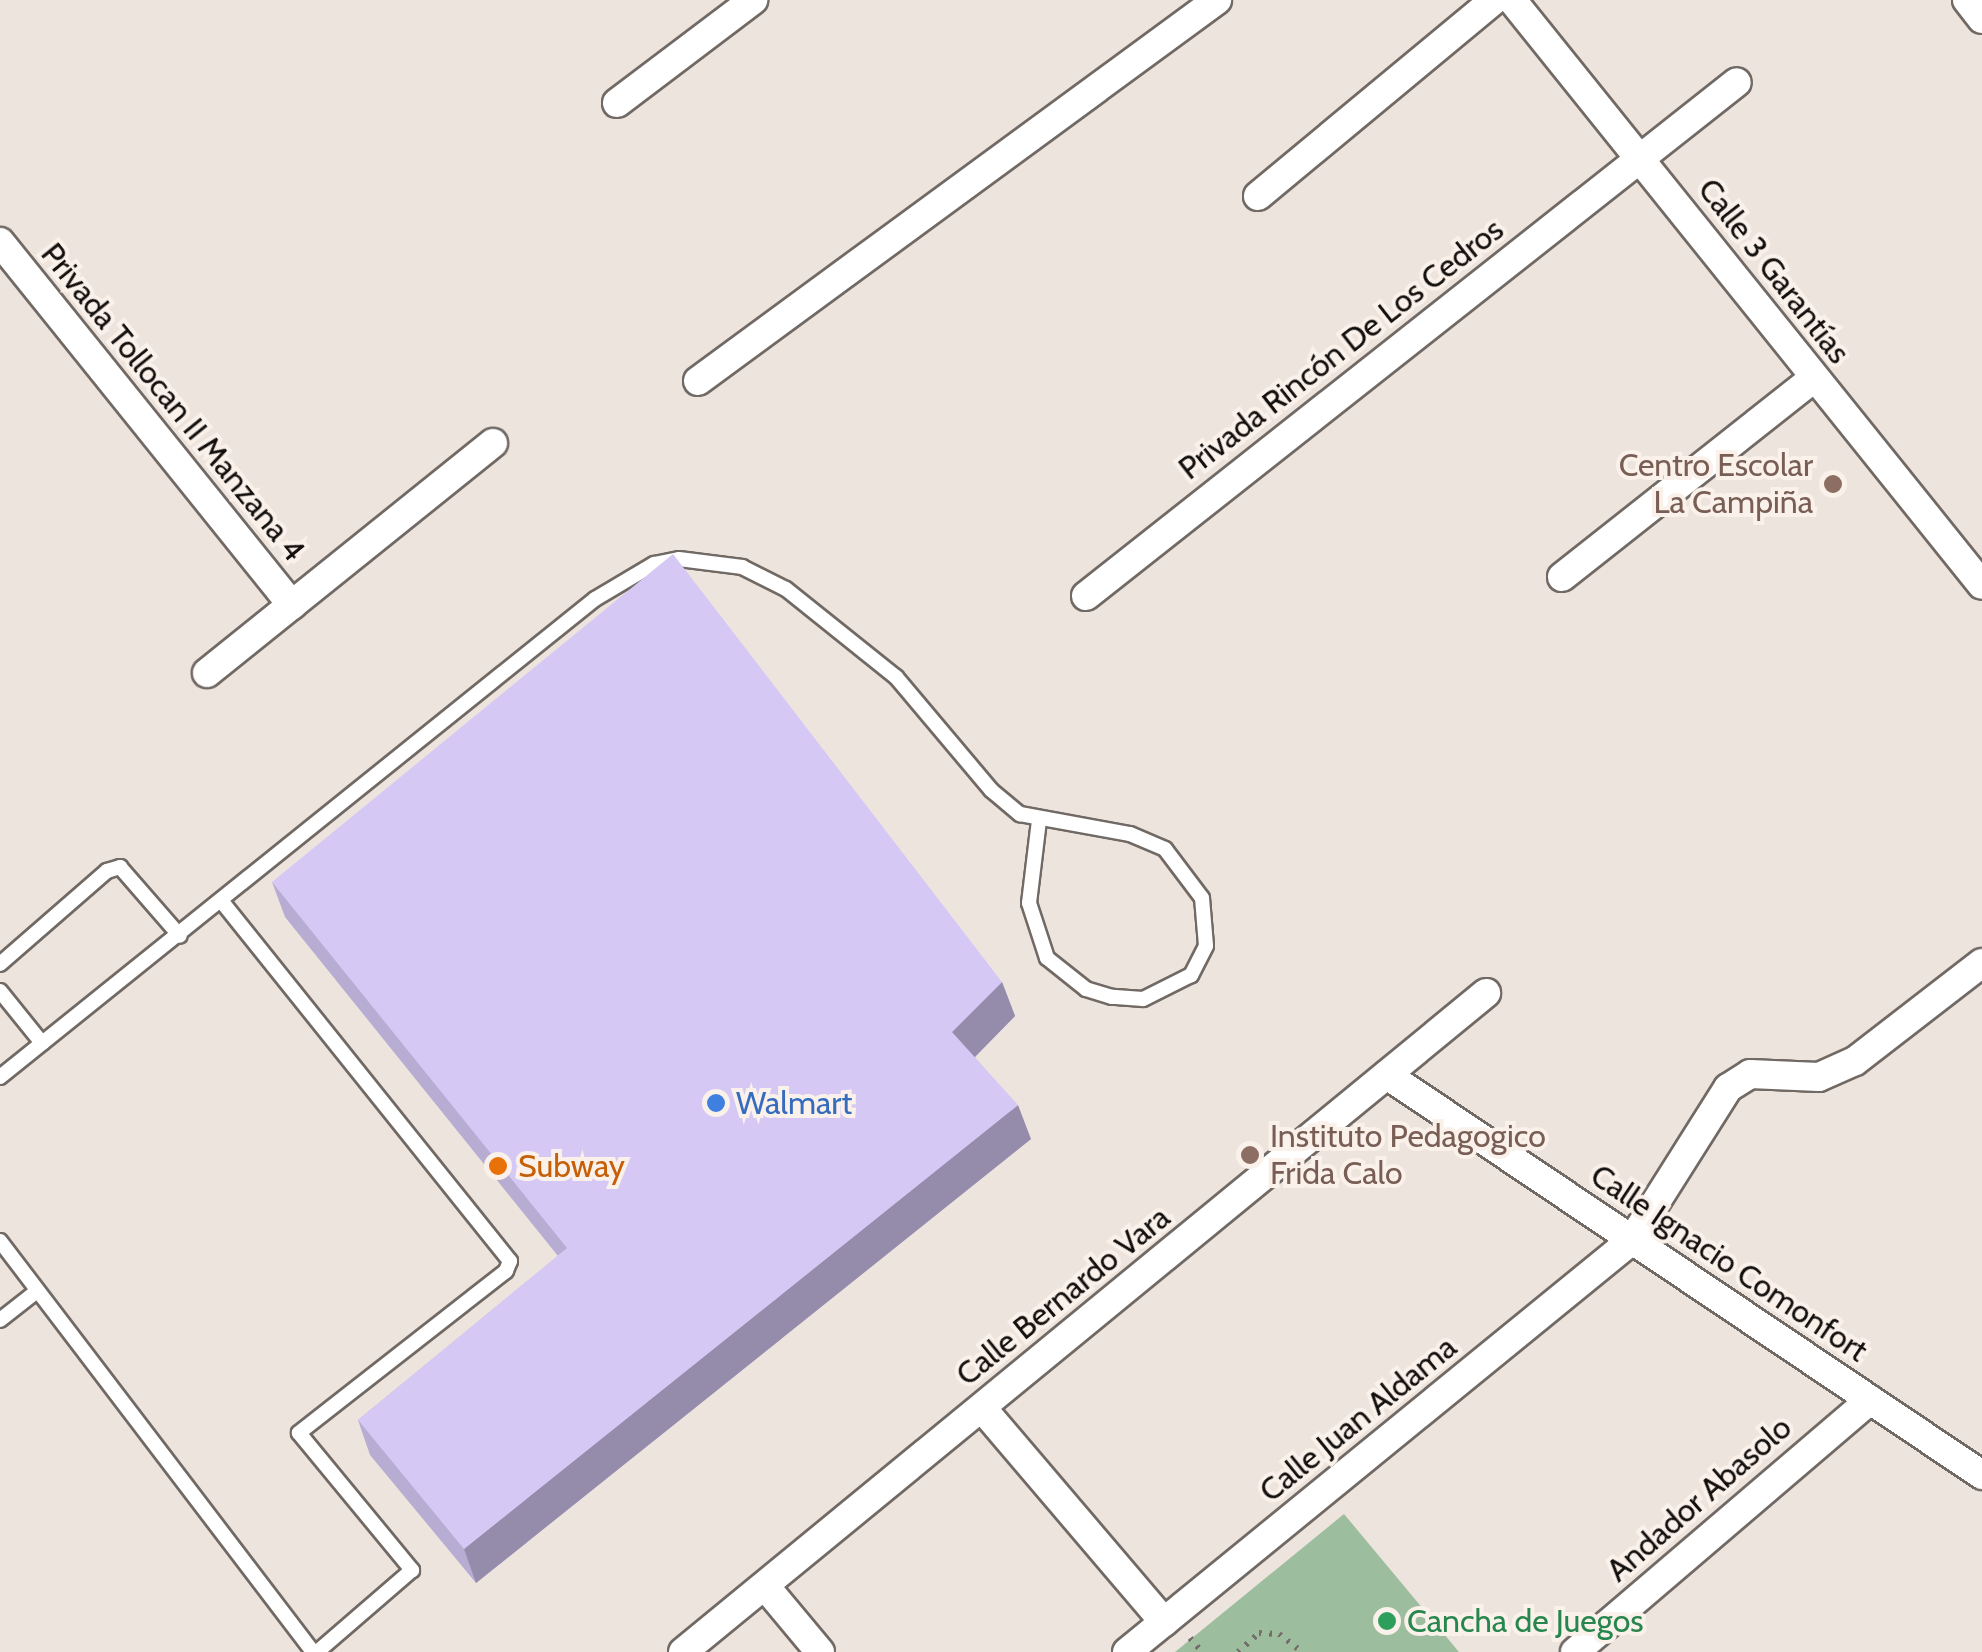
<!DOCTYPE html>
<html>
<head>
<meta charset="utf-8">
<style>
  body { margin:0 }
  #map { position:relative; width:1982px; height:1652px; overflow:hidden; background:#eee4de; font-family:Cabin,sans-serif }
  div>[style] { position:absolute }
  .green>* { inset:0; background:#9cbe9e }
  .path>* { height:6px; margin-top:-3px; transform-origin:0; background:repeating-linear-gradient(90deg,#756e6b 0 2.5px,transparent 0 10.5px) }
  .roads { filter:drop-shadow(2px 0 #716964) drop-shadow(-2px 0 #716964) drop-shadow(0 2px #716964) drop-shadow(0 -2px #716964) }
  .lane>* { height:14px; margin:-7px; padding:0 7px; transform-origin:7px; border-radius:7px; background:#fff }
  .street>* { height:28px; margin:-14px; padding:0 14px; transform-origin:14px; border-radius:14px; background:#fff }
  .wall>* { inset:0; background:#b7acd2 }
  .shaded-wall>* { inset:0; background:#958cab }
  .building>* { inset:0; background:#d5c8f4 }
  .dots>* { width:28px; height:28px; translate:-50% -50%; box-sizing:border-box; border:5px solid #fbf1eb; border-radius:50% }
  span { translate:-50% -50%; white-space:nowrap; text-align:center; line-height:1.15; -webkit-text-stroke:8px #fbf1eb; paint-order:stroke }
  .street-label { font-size:32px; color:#110e0c }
  .education-label { font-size:32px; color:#785e54 }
  .right { translate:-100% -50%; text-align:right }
  .left { translate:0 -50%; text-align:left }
  .shop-label { font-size:32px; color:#366cbe }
  .food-label { font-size:32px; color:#c56008 }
  .leisure-label { font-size:32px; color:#27864d }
</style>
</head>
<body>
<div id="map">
  <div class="green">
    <div style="clip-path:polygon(1344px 1514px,1459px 1652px,1175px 1652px)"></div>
  </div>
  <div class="path">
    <div style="left:1190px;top:1638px;width:18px;rotate:49deg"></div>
    <div style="left:1238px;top:1652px;width:28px;rotate:-42deg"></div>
    <div style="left:1259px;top:1633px;width:20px;rotate:3deg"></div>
    <div style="left:1279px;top:1634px;width:29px;rotate:38deg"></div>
  </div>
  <div class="roads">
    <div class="lane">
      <div style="left:223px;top:903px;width:459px;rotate:51.3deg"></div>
      <div style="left:510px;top:1261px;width:11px;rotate:112deg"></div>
      <div style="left:506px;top:1271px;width:263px;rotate:142deg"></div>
      <div style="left:299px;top:1433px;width:178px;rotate:50.5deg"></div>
      <div style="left:412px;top:1570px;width:125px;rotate:139.2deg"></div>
      <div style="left:0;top:964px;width:142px;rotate:-41deg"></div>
      <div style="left:107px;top:871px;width:14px;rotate:-17deg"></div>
      <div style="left:120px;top:867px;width:91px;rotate:49deg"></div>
      <div style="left:0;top:991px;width:67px;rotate:51.1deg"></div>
      <div style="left:0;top:1077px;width:763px;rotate:-38.78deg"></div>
      <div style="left:595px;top:599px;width:69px;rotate:-30.7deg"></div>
      <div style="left:654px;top:564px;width:25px;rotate:-11deg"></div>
      <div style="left:679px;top:559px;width:64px;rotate:7.2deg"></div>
      <div style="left:742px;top:567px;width:49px;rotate:26.6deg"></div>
      <div style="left:786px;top:589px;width:141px;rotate:38.7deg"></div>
      <div style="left:896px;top:677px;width:148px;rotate:49.9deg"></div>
      <div style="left:991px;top:790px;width:38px;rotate:40deg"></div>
      <div style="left:1020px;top:814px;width:112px;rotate:10.3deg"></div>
      <div style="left:1130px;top:834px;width:38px;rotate:23deg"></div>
      <div style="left:1165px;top:849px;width:61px;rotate:52.9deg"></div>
      <div style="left:1202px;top:898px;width:48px;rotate:85.2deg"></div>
      <div style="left:1206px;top:946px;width:33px;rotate:117deg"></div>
      <div style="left:1191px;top:975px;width:54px;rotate:153.4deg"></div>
      <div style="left:1143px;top:999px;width:31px;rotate:-176deg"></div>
      <div style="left:1112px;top:997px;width:27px;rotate:-163deg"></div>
      <div style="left:1086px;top:989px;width:50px;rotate:-141.5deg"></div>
      <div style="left:1047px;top:958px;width:58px;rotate:-108.1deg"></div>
      <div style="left:1029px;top:903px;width:84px;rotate:-83.1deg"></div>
      <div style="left:0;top:1241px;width:517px;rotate:52.71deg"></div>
      <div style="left:0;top:1320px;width:47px;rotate:-38.1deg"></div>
    </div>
    <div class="street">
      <div style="left:1512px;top:0;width:750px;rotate:51.22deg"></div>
      <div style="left:1967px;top:0;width:24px;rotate:52deg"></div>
      <div style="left:617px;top:103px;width:171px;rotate:-37.1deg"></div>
      <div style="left:1258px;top:196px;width:307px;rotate:-39.7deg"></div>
      <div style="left:0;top:242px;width:466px;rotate:51.2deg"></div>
      <div style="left:698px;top:381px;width:644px;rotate:-36.28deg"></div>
      <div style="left:1562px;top:577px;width:321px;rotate:-38.3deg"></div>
      <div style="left:1086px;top:596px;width:829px;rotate:-38.29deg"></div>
      <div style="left:207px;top:673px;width:367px;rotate:-38.8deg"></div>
      <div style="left:1387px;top:1075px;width:717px;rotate:33.91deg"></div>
      <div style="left:982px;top:1408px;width:281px;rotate:49.6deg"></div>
      <div style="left:765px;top:1586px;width:86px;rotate:50.2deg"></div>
      <div style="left:683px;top:1652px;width:1039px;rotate:-39.37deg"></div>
      <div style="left:1127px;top:1652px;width:652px;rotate:-39.21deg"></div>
      <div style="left:1632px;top:1240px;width:180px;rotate:-57.7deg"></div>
      <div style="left:1728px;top:1088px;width:26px;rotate:-32deg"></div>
      <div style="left:1750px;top:1074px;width:69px;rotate:2.5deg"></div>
      <div style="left:1819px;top:1077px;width:39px;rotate:-24deg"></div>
      <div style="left:1855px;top:1061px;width:160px;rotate:-37.7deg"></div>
      <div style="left:1575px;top:1652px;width:388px;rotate:-40.5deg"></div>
    </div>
  </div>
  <div class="wall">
    <div style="clip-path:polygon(272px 882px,1002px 982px,1015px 1016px,975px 1057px,1031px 1139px,476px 1583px,370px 1455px,358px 1420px,558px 1256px,285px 917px)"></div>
  </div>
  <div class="shaded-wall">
    <div style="clip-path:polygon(1002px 982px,1015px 1016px,965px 1067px,952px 1032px)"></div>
    <div style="clip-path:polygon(1018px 1105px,1031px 1139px,476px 1583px,464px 1549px)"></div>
  </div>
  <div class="building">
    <div style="clip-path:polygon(673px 554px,1002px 982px,952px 1032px,1018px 1105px,464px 1549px,358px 1420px,567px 1248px,272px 882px)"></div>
  </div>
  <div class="dots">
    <div style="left:1833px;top:484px;background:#8d6e63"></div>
    <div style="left:716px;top:1103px;background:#3f7fe0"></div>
    <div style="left:1250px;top:1155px;background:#8d6e63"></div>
    <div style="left:498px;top:1166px;background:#e8710a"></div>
    <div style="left:1387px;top:1621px;background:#2e9e5b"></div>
  </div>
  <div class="street-label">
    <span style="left:1774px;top:271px;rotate:52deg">Calle 3 Garantías</span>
    <span style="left:1341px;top:349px;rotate:-38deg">Privada Rincón De Los Cedros</span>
    <span style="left:173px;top:402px;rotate:51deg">Privada Tollocan II Manzana 4</span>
    <span style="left:1729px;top:1263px;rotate:34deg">Calle Ignacio Comonfort</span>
    <span style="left:1063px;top:1296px;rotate:-39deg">Calle Bernardo Vara</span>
    <span style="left:1358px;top:1419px;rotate:-39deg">Calle Juan Aldama</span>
    <span style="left:1699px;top:1499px;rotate:-41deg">Andador Abasolo</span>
  </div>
  <div class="education-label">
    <span class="right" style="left:1813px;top:484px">Centro Escolar<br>La Campiña</span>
    <span class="left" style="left:1270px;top:1155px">Instituto Pedagogico<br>Frida Calo</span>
  </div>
  <div class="shop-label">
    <span class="left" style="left:736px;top:1103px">Walmart</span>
  </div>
  <div class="food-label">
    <span class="left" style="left:518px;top:1166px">Subway</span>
  </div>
  <div class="leisure-label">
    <span class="left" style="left:1407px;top:1621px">Cancha de Juegos</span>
  </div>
</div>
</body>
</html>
